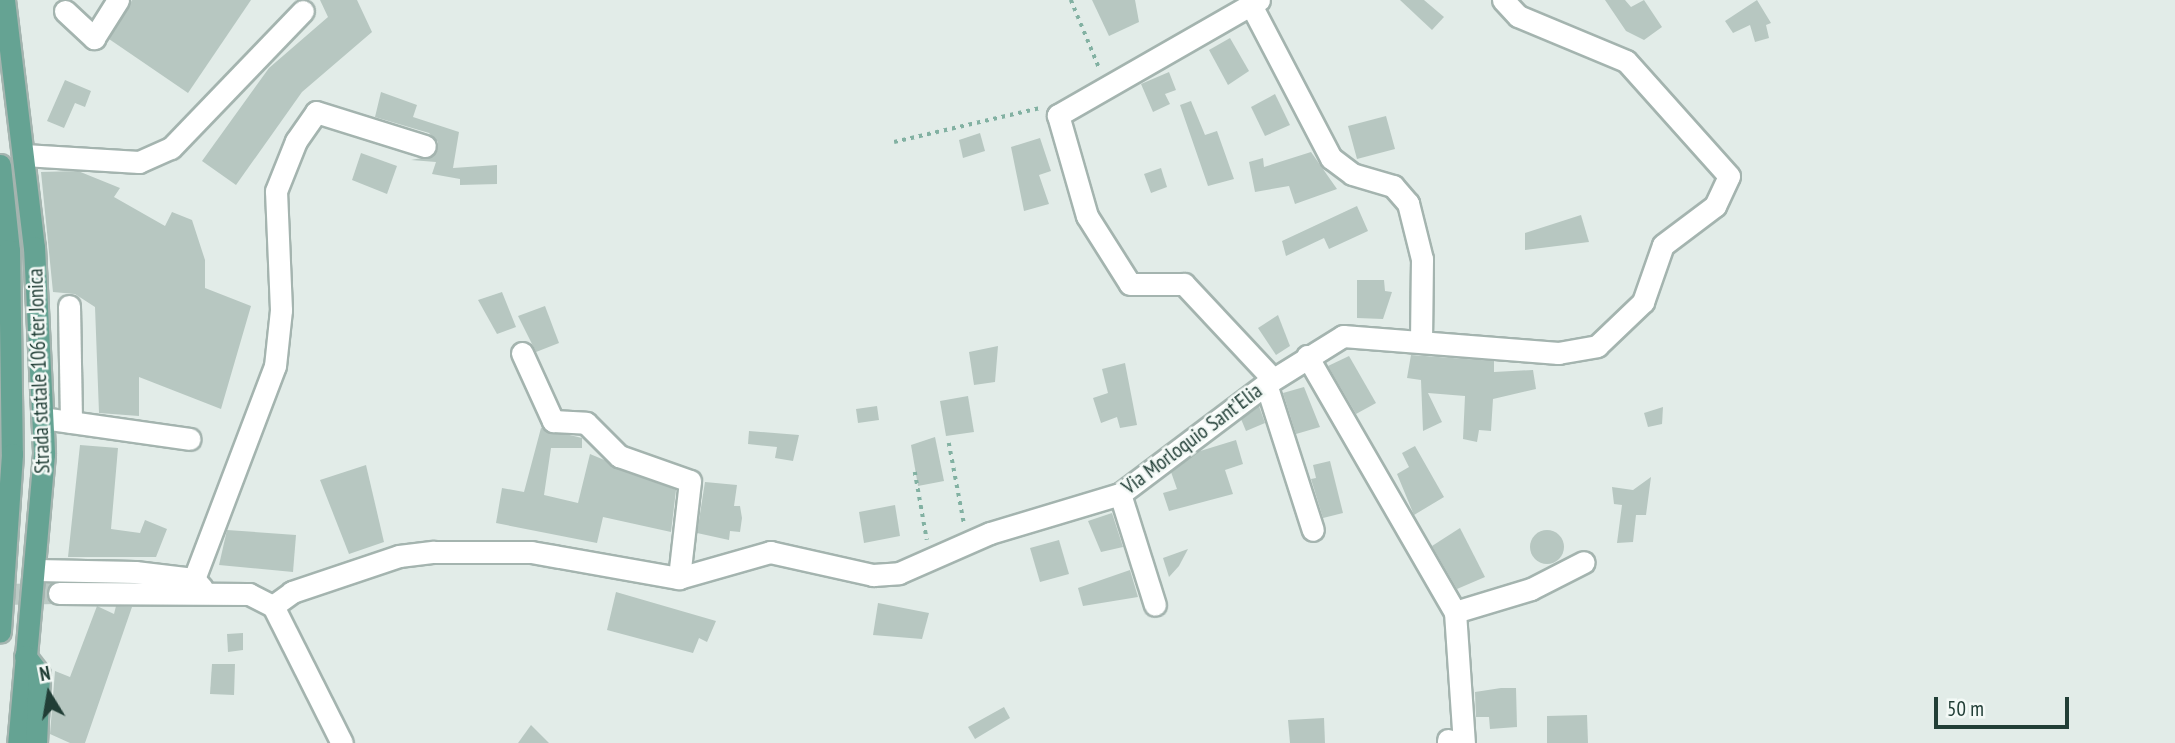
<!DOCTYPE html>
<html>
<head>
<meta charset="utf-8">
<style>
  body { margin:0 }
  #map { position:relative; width:2175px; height:743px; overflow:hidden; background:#e2ece8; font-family:"PT Sans Narrow",sans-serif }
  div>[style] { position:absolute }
  .building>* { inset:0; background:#b7c7c1 }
  .round { border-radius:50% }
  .minor-tunnel>* { height:21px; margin-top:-10.5px; transform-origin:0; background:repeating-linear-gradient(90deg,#bbc9c4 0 21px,transparent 0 31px) }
  .path>* { height:3.5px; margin-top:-1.75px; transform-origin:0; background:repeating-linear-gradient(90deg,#82b1a2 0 3.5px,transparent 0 8.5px) }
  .roads { filter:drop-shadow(2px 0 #a4b4af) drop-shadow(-2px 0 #a4b4af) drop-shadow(0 2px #a4b4af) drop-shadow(0 -2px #a4b4af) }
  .minor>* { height:21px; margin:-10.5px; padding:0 10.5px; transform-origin:10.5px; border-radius:10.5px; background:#fff }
  .major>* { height:21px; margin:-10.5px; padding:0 10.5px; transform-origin:10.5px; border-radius:10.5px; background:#65a393 }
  span { translate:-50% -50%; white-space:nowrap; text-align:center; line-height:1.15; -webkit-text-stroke:5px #f3f9f6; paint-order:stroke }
  .street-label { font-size:21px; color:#213e36 }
  .north { position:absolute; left:14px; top:659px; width:70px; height:70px; -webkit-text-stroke:5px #f3f9f6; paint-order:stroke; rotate:349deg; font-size:19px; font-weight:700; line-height:28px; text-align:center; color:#213e36 }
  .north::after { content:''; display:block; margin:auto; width:24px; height:32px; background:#213e36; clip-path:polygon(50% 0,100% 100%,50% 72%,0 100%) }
  .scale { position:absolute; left:1934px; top:697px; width:135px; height:32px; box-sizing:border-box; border:4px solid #213e36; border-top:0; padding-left:9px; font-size:21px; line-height:24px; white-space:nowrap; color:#213e36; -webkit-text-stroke:5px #f3f9f6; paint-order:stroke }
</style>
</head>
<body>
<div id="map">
  <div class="building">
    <div style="clip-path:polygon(132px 0,251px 0,188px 93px,109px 39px)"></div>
    <div style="clip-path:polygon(320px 0,357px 0,372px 32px,302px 92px,236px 185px,202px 161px,269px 68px,328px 17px)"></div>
    <div style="clip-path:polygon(1092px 0,1135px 0,1139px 22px,1109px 36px)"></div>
    <div style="clip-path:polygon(1400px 0,1424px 0,1444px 17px,1432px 30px)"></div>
    <div style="clip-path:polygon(1605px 0,1625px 0,1631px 7px,1644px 0,1662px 27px,1644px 40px,1626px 31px)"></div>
    <div style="clip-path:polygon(1757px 0,1771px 23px,1766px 25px,1769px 38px,1755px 42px,1750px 25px,1733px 33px,1725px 21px)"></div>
    <div style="clip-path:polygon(1230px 38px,1249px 71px,1228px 85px,1209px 50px)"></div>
    <div style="clip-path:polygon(1169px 72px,1176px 90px,1165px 94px,1170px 104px,1153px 112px,1141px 84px)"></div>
    <div style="clip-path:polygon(65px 80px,91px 91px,85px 107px,75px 103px,64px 128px,47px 121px)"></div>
    <div style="clip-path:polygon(381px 92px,417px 105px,413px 117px,459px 132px,453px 168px,497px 165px,497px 184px,460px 185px,460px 179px,432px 174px,436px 162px,411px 160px,433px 156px,438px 142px,429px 133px,375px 117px)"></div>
    <div style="clip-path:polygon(1275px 94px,1290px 125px,1265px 136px,1251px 107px)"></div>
    <div style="clip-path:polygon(1191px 101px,1205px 135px,1217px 131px,1234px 179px,1208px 186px,1180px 105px)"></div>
    <div style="clip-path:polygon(1386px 116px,1395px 149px,1357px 159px,1348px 126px)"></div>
    <div style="clip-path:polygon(980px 133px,985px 151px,963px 158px,959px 140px)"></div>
    <div style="clip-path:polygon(1040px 138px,1051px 171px,1039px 175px,1049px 204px,1024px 211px,1011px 147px)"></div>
    <div style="clip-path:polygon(1311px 152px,1337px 189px,1295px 204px,1289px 186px,1255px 192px,1249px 162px,1263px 158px,1264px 167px)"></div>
    <div style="clip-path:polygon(361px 153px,397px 166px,387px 194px,352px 180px)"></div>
    <div style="clip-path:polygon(1161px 168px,1167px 187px,1151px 193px,1144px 174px)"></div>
    <div style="clip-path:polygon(78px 171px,120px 188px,114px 197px,165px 226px,172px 212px,192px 220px,205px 260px,205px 288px,251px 306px,221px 409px,139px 377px,139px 416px,99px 413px,95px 307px,75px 294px,53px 292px,41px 172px)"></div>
    <div style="clip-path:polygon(1357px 206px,1368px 231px,1329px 249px,1324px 238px,1286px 256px,1282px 241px)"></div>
    <div style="clip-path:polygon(1581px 215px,1589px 242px,1525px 250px,1525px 233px)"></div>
    <div style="clip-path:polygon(1357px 280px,1384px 280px,1385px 291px,1392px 292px,1383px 319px,1357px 318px)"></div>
    <div style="clip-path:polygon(502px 292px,516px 327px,497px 334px,478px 300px)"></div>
    <div style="clip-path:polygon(545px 306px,559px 343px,536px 352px,518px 316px)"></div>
    <div style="clip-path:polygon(1278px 315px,1290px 346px,1276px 355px,1258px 328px)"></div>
    <div style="clip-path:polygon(998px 346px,995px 382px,974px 385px,969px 352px)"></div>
    <div style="clip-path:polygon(1411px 355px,1494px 361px,1494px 372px,1533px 370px,1536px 389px,1493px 399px,1491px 431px,1479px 430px,1477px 442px,1463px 439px,1465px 396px,1428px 393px,1442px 422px,1423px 431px,1421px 380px,1407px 378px)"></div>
    <div style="clip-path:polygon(1349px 356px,1376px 403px,1356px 414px,1328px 366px)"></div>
    <div style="clip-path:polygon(1125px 363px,1137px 425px,1120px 428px,1117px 417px,1101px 423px,1093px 398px,1108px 393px,1102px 369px)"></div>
    <div style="clip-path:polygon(1304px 387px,1320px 427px,1296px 434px,1283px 393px)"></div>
    <div style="clip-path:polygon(968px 396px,974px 432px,946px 436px,940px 401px)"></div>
    <div style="clip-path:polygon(877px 406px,879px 420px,858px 423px,856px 409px)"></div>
    <div style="clip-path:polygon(1259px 406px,1265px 423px,1246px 431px,1241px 419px)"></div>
    <div style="clip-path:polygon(1663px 407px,1662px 424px,1648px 427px,1644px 413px)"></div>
    <div style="clip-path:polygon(541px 428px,582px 438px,582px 448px,551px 448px,544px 495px,578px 503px,590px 454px,676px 490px,671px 532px,603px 517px,597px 543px,496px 523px,502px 488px,524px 492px)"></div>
    <div style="clip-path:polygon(749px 431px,799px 435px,793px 461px,775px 458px,777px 447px,748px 444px)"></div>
    <div style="clip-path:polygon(935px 437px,944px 481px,918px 486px,911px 445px)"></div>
    <div style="clip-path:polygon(1236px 440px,1243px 464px,1225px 470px,1233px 494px,1169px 511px,1163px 493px,1177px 489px,1171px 472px,1197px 452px)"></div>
    <div style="clip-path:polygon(80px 445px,118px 448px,111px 529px,140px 533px,145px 520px,167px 529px,156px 557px,68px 557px)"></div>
    <div style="clip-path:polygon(1415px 446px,1444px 497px,1414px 515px,1397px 474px,1409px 467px,1402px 453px)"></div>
    <div style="clip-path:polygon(1330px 461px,1343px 513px,1323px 518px,1311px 479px,1316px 478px,1313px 465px)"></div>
    <div style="clip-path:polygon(366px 465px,384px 542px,349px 554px,320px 480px)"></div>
    <div style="clip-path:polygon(1651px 477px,1646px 515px,1636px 515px,1633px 542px,1617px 543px,1622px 505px,1614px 504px,1612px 487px,1633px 490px)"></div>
    <div style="clip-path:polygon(705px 482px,737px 485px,734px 506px,740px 506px,742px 518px,740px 532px,730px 531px,729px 540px,697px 533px)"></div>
    <div style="clip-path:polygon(895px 505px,900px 536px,864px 543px,859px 512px)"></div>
    <div style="clip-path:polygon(1112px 513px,1123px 547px,1101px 552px,1088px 521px)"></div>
    <div style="clip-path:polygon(1460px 528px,1485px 577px,1457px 589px,1432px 546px)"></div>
    <div style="clip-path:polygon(227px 530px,296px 535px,293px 572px,219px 565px)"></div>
    <div class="round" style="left:1530px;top:530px;width:34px;height:34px"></div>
    <div style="clip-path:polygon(1059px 540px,1069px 574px,1040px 582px,1030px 548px)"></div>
    <div style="clip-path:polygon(1188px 549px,1179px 566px,1169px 577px,1163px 558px)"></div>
    <div style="clip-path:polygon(1130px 570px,1138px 597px,1083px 606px,1078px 588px)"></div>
    <div style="clip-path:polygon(616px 592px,716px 621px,707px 642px,699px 638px,693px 653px,607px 630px)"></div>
    <div style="clip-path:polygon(878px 603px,929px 613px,922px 639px,873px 635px)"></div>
    <div style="clip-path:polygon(97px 606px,114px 614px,116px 606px,132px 607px,85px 743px,70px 743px,50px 734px,55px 671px,70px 677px)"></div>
    <div style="clip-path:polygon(243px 633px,243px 650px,228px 652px,227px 634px)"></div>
    <div style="clip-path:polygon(212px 664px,235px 664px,234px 695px,210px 694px)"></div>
    <div style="clip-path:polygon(1501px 688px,1516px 688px,1517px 727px,1490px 729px,1489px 717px,1476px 717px,1475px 692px)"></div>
    <div style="clip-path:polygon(1004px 707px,1010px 718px,975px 739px,968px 727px)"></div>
    <div style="clip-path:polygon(1587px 715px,1588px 743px,1547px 743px,1547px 716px)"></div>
    <div style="clip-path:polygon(1324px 718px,1325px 743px,1290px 743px,1288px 720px)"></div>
    <div style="clip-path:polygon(531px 725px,549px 743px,518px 743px)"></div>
  </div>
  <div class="minor-tunnel">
    <div style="left:0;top:594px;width:59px;rotate:-1deg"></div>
  </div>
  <div class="path">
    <div style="left:1071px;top:0;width:76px;rotate:67.5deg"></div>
    <div style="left:894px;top:142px;width:150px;rotate:-13.1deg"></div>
    <div style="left:949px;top:443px;width:81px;rotate:79.4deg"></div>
    <div style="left:915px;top:472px;width:69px;rotate:80deg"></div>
  </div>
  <div class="roads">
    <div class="minor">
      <div style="left:1259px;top:0;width:232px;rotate:150.2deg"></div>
      <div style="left:1058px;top:115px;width:105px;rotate:74deg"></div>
      <div style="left:1087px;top:216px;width:80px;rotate:57.7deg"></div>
      <div style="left:1130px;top:284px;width:54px"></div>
      <div style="left:1184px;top:284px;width:130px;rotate:46.9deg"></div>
      <div style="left:1251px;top:5px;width:173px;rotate:62.4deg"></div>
      <div style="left:1331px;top:158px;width:26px;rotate:37deg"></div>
      <div style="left:1352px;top:174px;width:43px;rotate:16.3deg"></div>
      <div style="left:1393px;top:186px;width:23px;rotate:49deg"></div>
      <div style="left:1408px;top:203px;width:58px;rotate:76deg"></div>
      <div style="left:1422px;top:259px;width:80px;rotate:90.7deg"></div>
      <div style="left:65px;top:11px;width:40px;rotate:43deg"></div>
      <div style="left:94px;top:38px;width:45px;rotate:-57.7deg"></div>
      <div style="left:24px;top:155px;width:115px;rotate:3.5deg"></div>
      <div style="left:139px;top:162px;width:35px;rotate:-24deg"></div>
      <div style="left:171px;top:148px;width:190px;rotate:-46.1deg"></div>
      <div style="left:69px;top:306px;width:116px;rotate:89deg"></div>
      <div style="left:522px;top:353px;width:75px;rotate:65.5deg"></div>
      <div style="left:553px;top:421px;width:33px;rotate:3deg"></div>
      <div style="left:586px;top:423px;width:47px;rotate:45deg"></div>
      <div style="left:619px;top:456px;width:75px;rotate:19.4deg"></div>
      <div style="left:690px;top:481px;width:98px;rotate:96.5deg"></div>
      <div style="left:1307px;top:356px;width:296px;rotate:60deg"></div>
      <div style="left:1455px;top:612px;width:79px;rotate:-16.8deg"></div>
      <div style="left:1531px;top:589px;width:59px;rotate:-27deg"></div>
      <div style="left:1266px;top:384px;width:153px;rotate:72.2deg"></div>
      <div style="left:43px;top:418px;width:148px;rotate:8.1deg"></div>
      <div style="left:1120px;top:494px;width:116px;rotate:72.5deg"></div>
      <div style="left:37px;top:570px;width:98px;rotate:1.2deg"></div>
      <div style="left:135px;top:572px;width:59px;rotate:6.8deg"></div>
      <div style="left:194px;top:579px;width:12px;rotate:48deg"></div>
      <div style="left:194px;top:579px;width:228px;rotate:-69.2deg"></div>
      <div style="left:275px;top:366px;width:56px;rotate:-83.9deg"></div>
      <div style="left:281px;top:310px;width:119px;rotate:-92.4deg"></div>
      <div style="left:276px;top:191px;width:54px;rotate:-68.2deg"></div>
      <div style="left:296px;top:141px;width:35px;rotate:-55deg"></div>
      <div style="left:316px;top:112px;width:114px;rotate:17.3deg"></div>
      <div style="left:59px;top:593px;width:190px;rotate:0.3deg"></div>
      <div style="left:249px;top:594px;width:27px;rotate:27deg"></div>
      <div style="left:273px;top:606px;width:24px;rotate:-36deg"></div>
      <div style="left:292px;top:592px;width:113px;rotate:-18.6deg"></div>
      <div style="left:399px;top:556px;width:35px;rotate:-7deg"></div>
      <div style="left:434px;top:552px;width:97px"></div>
      <div style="left:531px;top:552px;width:150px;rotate:10deg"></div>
      <div style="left:679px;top:578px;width:95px;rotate:-15.9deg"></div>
      <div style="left:770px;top:552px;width:106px;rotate:12.6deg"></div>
      <div style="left:873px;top:575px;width:26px;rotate:-4deg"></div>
      <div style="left:899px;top:573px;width:99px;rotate:-23.7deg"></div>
      <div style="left:990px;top:533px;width:136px;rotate:-16.7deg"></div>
      <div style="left:1120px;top:494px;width:183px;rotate:-37deg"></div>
      <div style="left:1266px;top:384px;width:91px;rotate:-31.9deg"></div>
      <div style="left:1343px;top:336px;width:216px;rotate:4.5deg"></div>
      <div style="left:1558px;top:353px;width:40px;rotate:-10deg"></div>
      <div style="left:1597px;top:346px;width:64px;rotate:-43.7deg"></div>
      <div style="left:1643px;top:302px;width:60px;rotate:-70.7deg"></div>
      <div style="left:1663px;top:245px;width:65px;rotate:-36.9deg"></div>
      <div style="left:1715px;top:206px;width:33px;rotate:-65deg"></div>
      <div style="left:1729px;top:176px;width:154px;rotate:-131.8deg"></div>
      <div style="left:1626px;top:61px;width:117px;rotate:-157.4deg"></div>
      <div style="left:1518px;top:16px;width:22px;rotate:-133deg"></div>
      <div style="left:273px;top:606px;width:153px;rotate:63.3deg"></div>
      <div style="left:1455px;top:612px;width:131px;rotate:86.1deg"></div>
      <div style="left:1448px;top:740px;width:3px;rotate:90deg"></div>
    </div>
    <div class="major">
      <div style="left:4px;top:0;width:249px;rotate:83.1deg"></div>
      <div style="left:34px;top:247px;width:207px;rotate:87.2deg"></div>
      <div style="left:44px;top:454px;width:290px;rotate:95.1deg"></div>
      <div style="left:0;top:165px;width:85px;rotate:84deg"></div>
      <div style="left:9px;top:250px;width:204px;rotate:89.2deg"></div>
      <div style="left:12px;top:454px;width:178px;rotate:93.9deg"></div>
      <div style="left:25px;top:656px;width:23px;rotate:52deg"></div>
      <div style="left:39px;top:674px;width:69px;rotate:92.5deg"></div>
    </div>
  </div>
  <div class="street-label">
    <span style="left:39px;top:371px;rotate:-92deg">Strada statale 106 ter Jonica</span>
    <span style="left:1192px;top:439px;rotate:-37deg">Via Morloquio Sant'Elia</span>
  </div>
  <div class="north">N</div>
  <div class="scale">50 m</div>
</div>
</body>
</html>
